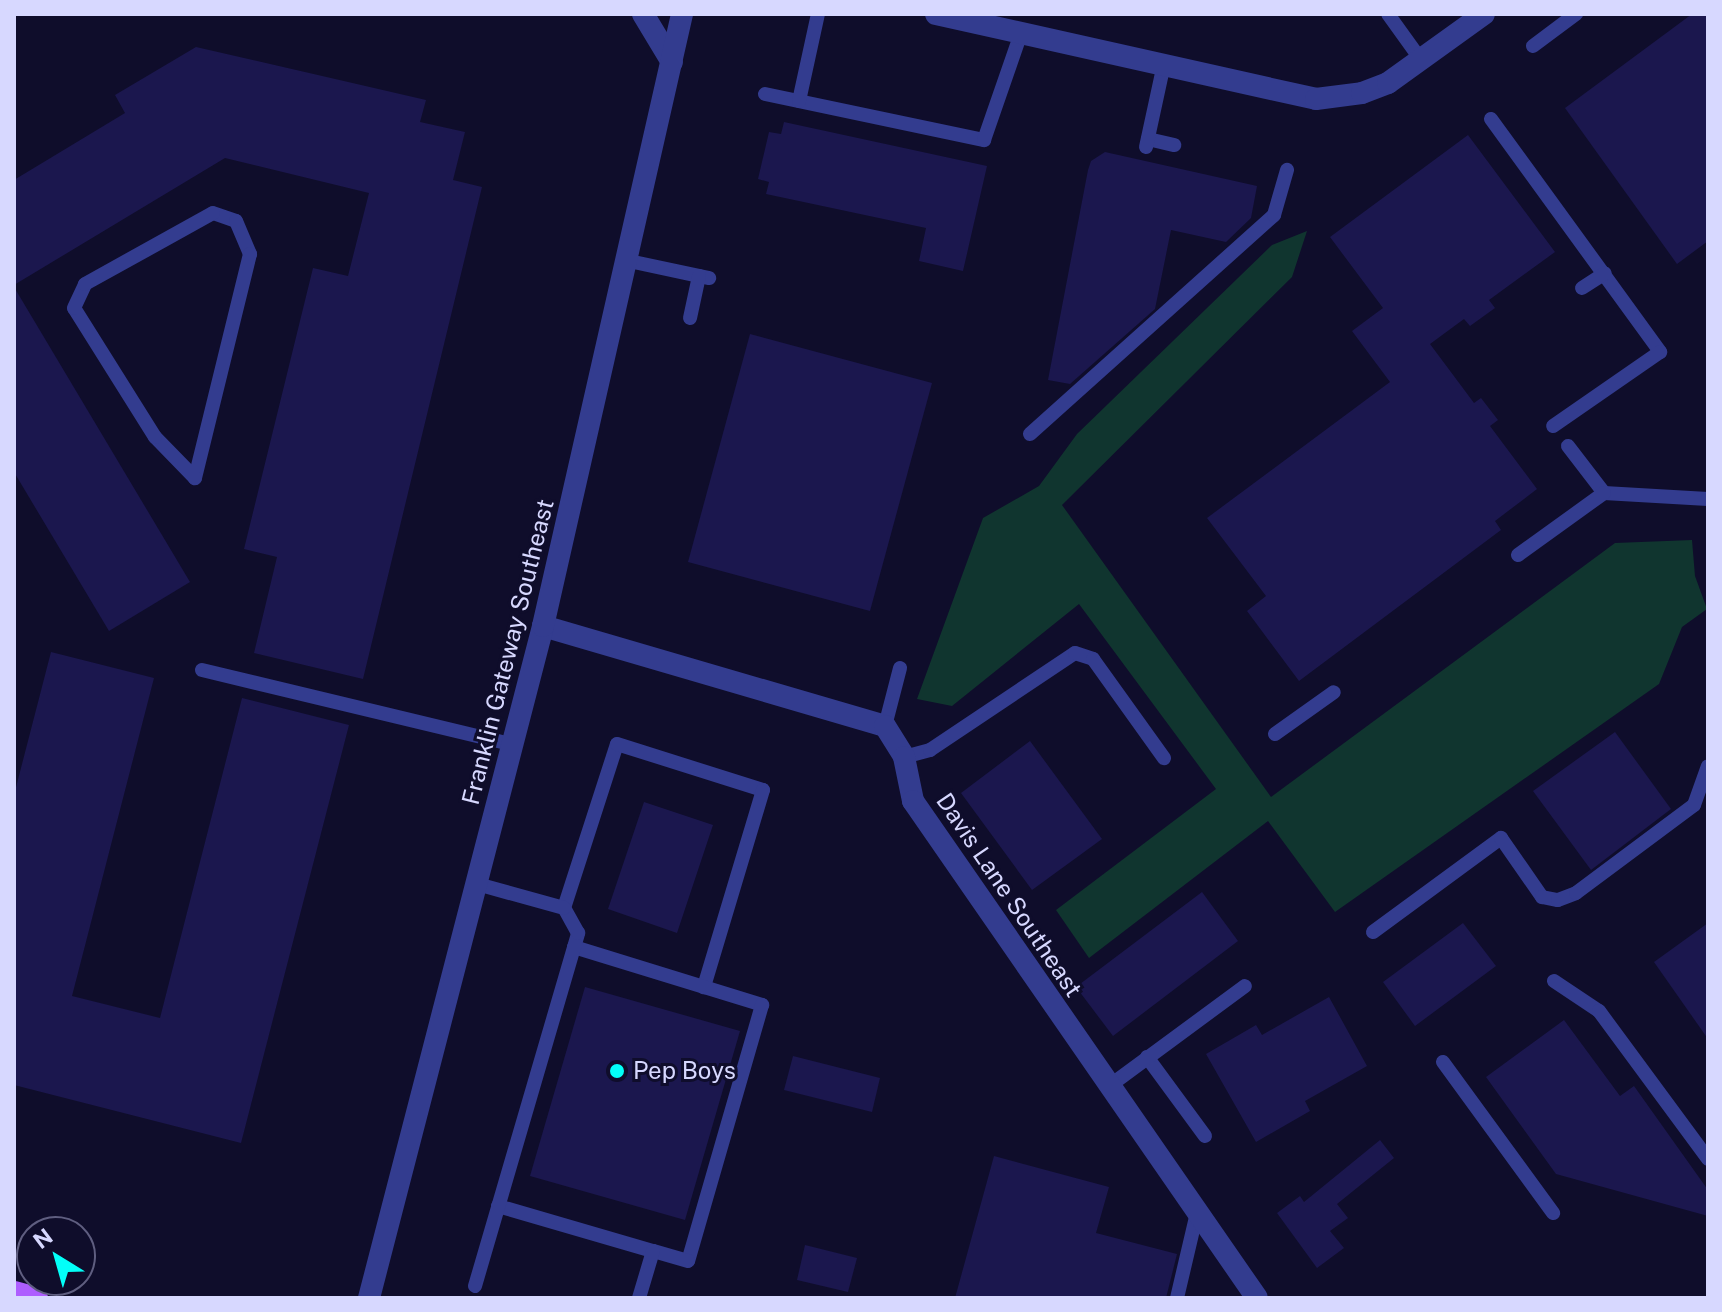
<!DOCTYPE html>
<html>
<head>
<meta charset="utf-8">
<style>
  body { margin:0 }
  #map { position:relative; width:1722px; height:1312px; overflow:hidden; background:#0f0d2b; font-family:"Public Sans",sans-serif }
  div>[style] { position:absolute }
  .green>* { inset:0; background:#10352f }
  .building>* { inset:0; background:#1b174e }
  .service>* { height:14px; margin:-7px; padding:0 7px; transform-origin:7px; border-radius:7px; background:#333c8f }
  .minor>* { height:22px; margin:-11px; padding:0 11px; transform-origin:11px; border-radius:11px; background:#333c8f }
  .tertiary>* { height:22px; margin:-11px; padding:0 11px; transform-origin:11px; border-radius:11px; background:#333c8f }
  .primary>* { height:22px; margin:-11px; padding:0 11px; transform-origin:11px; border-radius:11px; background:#ae5eff }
  .dots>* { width:22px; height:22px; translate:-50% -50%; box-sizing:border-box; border:4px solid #0f0d2b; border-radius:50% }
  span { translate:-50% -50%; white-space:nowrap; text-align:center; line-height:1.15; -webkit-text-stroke:6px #0f0d2b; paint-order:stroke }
  .street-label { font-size:24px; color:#d7d8ff }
  .poi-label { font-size:24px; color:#d7d8ff }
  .left { translate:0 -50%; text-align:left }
  .frame { position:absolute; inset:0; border:16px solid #d7d8ff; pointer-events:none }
  .north { position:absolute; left:16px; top:1216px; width:80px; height:80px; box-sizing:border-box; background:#0f0d2b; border:2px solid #5f5e80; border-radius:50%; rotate:323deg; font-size:22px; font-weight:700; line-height:32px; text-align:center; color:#d7d8ff }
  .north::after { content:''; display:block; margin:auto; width:28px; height:36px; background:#03fff8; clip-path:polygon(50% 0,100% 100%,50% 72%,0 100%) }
</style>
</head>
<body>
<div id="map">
  <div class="green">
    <div style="clip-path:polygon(1307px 231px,1292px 277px,1062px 505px,1271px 797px,1615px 543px,1692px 540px,1695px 576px,1707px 609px,1682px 627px,1659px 684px,1335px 912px,1268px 821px,1089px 958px,1056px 910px,1216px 789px,1079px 604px,952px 706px,917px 699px,983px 518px,1039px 486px,1077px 434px,1272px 245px)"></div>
  </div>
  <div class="building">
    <div style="clip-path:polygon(1692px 14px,1708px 14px,1708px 241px,1677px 264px,1565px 108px)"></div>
    <div style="clip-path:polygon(196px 47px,426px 100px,420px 122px,465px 132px,453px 180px,482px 187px,363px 679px,254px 653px,277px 557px,244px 549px,313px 268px,348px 276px,369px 193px,225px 158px,14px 285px,14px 180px,125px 113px,115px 95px)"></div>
    <div style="clip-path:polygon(784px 122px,987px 166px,963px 271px,919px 261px,926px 228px,766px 194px,769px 182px,758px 179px,769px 132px,781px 134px)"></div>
    <div style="clip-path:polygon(1468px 135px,1555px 252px,1489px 300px,1495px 308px,1470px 326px,1464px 319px,1430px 344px,1474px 403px,1481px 398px,1498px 420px,1490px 426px,1537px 489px,1495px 521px,1501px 530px,1299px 681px,1247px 611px,1266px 596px,1207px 518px,1390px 382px,1352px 331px,1383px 308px,1330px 237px)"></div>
    <div style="clip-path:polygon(1105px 152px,1257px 186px,1251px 218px,1226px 242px,1171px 230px,1155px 309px,1070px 384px,1048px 380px,1088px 170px,1091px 161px)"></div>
    <div style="clip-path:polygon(14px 287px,190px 582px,109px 631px,14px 472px)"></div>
    <div style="clip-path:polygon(750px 334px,932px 383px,870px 611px,688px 562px)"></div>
    <div style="clip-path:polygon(51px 652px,154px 678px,72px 996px,160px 1018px,242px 698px,349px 725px,241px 1143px,14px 1085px,14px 795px)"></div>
    <div style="clip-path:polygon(1615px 732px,1671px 809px,1591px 870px,1533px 791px)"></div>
    <div style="clip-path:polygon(1030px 741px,1102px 839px,1032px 890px,961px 793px)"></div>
    <div style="clip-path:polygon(644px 802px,713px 825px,677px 933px,608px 909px)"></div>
    <div style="clip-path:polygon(1202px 892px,1238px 941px,1113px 1036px,1076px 987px)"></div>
    <div style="clip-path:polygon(1463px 923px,1496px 966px,1415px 1026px,1383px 982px)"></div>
    <div style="clip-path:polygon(1708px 923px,1708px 1039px,1654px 962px)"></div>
    <div style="clip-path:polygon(585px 987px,740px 1031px,685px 1220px,530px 1176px)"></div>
    <div style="clip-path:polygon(1329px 997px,1367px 1066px,1305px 1101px,1310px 1111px,1256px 1142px,1206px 1054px,1256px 1025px,1262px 1035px)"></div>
    <div style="clip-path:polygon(1564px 1020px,1620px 1096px,1634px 1086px,1708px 1190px,1708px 1216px,1556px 1174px,1486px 1077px)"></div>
    <div style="clip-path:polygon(793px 1056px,880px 1078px,872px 1112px,784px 1090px)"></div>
    <div style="clip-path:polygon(1380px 1140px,1394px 1158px,1337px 1204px,1348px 1218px,1330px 1231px,1344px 1248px,1317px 1268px,1277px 1213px,1300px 1196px,1304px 1202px)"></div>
    <div style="clip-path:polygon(994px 1156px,1109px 1187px,1096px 1233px,1177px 1254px,1166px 1298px,955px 1298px)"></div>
    <div style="clip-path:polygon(805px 1245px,857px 1258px,848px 1292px,797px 1280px)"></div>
  </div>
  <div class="service">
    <div style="left:1388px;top:14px;width:57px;rotate:54.3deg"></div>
    <div style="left:1533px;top:46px;width:54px;rotate:-36.7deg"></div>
    <div style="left:765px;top:94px;width:224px;rotate:11.9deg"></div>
    <div style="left:984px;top:140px;width:113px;rotate:-70.9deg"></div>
    <div style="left:799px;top:101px;width:89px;rotate:-77.7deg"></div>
    <div style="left:1491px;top:119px;width:288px;rotate:54deg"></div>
    <div style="left:1660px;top:352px;width:130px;rotate:145.3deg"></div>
    <div style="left:1148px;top:139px;width:27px;rotate:13deg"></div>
    <div style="left:1146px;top:147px;width:85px;rotate:-77.8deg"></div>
    <div style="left:213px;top:213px;width:24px;rotate:19deg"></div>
    <div style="left:236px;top:221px;width:36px;rotate:67deg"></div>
    <div style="left:250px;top:254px;width:231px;rotate:103.8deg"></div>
    <div style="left:195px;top:478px;width:57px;rotate:-134.3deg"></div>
    <div style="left:155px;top:437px;width:152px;rotate:-122.1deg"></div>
    <div style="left:74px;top:308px;width:26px;rotate:-65deg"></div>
    <div style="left:85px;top:284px;width:146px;rotate:-29deg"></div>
    <div style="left:629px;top:261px;width:82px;rotate:12deg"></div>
    <div style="left:1582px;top:288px;width:27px;rotate:-33deg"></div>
    <div style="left:690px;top:318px;width:43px;rotate:-77.9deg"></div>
    <div style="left:1030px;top:434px;width:328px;rotate:-41.9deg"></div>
    <div style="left:1274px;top:215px;width:47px;rotate:-73.9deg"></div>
    <div style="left:1568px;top:446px;width:59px;rotate:52.5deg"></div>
    <div style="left:1604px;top:493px;width:104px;rotate:3.3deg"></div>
    <div style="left:1518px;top:555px;width:106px;rotate:-35.8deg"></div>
    <div style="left:202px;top:670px;width:318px;rotate:13.5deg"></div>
    <div style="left:885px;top:726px;width:60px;rotate:-75.5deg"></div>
    <div style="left:1275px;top:734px;width:72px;rotate:-35.4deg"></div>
    <div style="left:904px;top:757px;width:27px;rotate:-15deg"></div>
    <div style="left:930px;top:750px;width:174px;rotate:-33.8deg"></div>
    <div style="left:1075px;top:653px;width:19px;rotate:18deg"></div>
    <div style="left:1093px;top:659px;width:122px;rotate:54.4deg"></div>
    <div style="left:564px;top:908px;width:172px;rotate:-72.1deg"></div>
    <div style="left:617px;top:744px;width:153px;rotate:17.5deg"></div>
    <div style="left:763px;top:790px;width:206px;rotate:106.7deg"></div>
    <div style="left:1373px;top:932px;width:159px;rotate:-36.3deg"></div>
    <div style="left:1501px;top:838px;width:72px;rotate:55.2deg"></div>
    <div style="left:1542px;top:897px;width:16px;rotate:11deg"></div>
    <div style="left:1558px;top:900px;width:19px;rotate:-21deg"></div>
    <div style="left:1576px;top:893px;width:147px;rotate:-36.7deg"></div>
    <div style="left:1694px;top:805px;width:41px;rotate:-70.3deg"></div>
    <div style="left:574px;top:947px;width:197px;rotate:17.1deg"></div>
    <div style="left:762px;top:1005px;width:266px;rotate:106.1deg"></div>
    <div style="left:688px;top:1261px;width:36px;rotate:-164deg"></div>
    <div style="left:1554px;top:981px;width:54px;rotate:33.7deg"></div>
    <div style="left:1599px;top:1011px;width:184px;rotate:53.6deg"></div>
    <div style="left:1147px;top:1057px;width:98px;rotate:53.7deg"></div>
    <div style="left:1443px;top:1062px;width:187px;rotate:53.9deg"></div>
    <div style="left:1108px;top:1087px;width:170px;rotate:-36.4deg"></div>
    <div style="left:498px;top:1206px;width:161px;rotate:16.2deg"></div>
    <div style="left:653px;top:1251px;width:49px;rotate:106.6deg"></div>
    <div style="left:475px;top:1286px;width:368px;rotate:-73.7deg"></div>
    <div style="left:578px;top:933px;width:29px;rotate:-119deg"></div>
    <div style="left:564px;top:908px;width:90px;rotate:-164.6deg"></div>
    <div style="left:1177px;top:1298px;width:87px;rotate:-76.8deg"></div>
  </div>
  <div class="minor">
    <div style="left:936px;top:14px;width:389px;rotate:12.6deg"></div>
    <div style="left:1316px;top:99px;width:46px;rotate:-7.4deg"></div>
    <div style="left:1362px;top:93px;width:28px;rotate:-21deg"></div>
    <div style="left:1388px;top:83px;width:118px;rotate:-35.7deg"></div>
    <div style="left:543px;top:626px;width:356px;rotate:16.3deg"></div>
    <div style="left:885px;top:726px;width:36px;rotate:58deg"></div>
    <div style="left:904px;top:757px;width:45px;rotate:78.4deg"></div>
    <div style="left:913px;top:801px;width:604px;rotate:55.31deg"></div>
  </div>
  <div class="tertiary">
    <div style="left:643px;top:14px;width:56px;rotate:58.9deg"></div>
    <div style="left:369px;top:1298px;width:694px;rotate:-75.48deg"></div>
    <div style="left:543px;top:626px;width:628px;rotate:-77.2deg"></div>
  </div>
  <div class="primary">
    <div style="left:14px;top:1292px;width:24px;rotate:15deg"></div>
  </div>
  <div class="dots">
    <div style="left:617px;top:1071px;background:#03fff8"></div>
  </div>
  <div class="street-label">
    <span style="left:508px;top:652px;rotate:-76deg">Franklin Gateway Southeast</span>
    <span style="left:1009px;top:895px;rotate:56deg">Davis Lane Southeast</span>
  </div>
  <div class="poi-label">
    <span class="left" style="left:633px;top:1071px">Pep Boys</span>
  </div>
  <div class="frame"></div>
  <div class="north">N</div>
</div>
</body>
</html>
